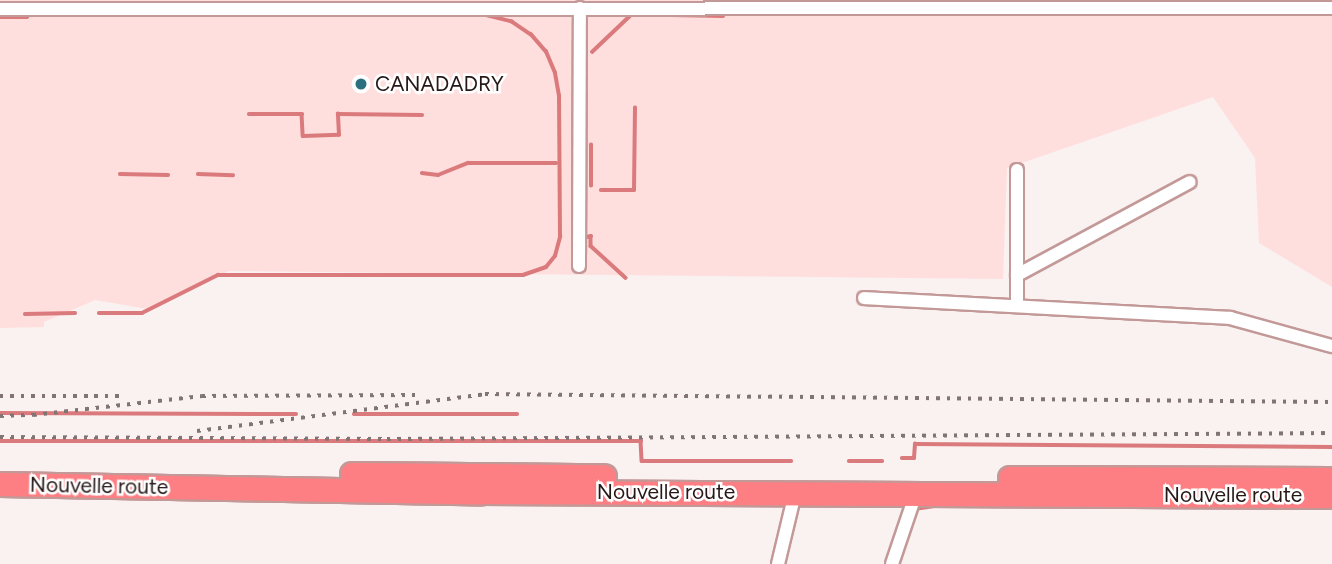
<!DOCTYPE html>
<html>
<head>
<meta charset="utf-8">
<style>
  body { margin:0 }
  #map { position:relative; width:1332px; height:564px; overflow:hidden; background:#faf1f1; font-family:Figtree,sans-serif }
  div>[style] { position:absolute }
  .built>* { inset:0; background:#ffdede }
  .stream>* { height:3.5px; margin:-1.75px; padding:0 1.75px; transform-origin:1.75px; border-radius:1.75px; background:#db7a7c }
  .roads { filter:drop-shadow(2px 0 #c39998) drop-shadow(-2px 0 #c39998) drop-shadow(0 2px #c39998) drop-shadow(0 -2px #c39998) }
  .street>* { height:12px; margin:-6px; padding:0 6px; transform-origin:6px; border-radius:6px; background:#fff }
  .highway>* { height:23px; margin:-11.5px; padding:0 11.5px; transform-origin:11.5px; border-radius:11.5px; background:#fd7f83 }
  .rail>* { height:3.5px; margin-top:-1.75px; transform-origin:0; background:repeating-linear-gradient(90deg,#817474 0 3.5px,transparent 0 10.5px) }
  .dots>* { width:19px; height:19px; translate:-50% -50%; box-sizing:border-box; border:4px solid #fff; border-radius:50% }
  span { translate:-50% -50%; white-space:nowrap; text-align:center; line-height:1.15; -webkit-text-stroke:5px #fff; paint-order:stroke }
  .poi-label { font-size:21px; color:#271818 }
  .left { translate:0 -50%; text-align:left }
  .street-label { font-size:21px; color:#271818 }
</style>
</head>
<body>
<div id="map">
  <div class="built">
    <div style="clip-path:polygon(0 0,1332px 0,1332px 287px,1259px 243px,1255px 158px,1213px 97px,1007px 168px,1003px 279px,229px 271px,148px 309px,95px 300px,44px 322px,44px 327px,0 328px)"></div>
  </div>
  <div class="stream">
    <div style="left:29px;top:15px;width:70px"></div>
    <div style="left:671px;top:15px;width:52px;rotate:1.1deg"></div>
    <div style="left:0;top:17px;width:27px"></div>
    <div style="left:592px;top:52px;width:55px;rotate:-43.5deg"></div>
    <div style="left:249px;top:114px;width:53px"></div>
    <div style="left:302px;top:114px;width:22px;rotate:87deg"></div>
    <div style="left:303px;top:136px;width:36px;rotate:-2deg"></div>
    <div style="left:339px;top:135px;width:21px;rotate:-93deg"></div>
    <div style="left:338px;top:114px;width:84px;rotate:0.7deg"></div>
    <div style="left:422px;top:173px;width:16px;rotate:7deg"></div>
    <div style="left:438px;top:175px;width:32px;rotate:-22deg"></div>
    <div style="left:468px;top:163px;width:88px"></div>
    <div style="left:120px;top:174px;width:48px;rotate:1.2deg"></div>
    <div style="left:198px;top:174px;width:35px;rotate:2deg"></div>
    <div style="left:591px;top:186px;width:41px;rotate:-90deg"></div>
    <div style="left:601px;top:190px;width:33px"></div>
    <div style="left:634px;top:190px;width:82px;rotate:-89.3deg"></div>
    <div style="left:587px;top:237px;width:4px;rotate:-14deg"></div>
    <div style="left:591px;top:236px;width:10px;rotate:90deg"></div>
    <div style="left:591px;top:246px;width:47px;rotate:42.4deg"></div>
    <div style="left:99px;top:313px;width:43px"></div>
    <div style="left:142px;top:313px;width:85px;rotate:-26.6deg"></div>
    <div style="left:218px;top:275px;width:305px"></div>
    <div style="left:523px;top:275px;width:24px;rotate:-19deg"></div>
    <div style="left:546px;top:267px;width:14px;rotate:-51deg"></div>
    <div style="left:555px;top:256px;width:20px;rotate:-75deg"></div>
    <div style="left:560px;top:237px;width:141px;rotate:-90.4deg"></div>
    <div style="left:559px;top:96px;width:23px;rotate:-100deg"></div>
    <div style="left:555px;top:73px;width:23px;rotate:-113deg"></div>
    <div style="left:546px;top:52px;width:23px;rotate:-131deg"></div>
    <div style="left:531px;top:35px;width:23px;rotate:-146deg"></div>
    <div style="left:512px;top:22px;width:29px;rotate:-166deg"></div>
    <div style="left:25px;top:314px;width:50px;rotate:-1.1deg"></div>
    <div style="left:0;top:413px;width:296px;rotate:0.2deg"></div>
    <div style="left:354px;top:414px;width:163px"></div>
    <div style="left:0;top:441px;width:641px"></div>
    <div style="left:641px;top:441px;width:20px;rotate:87deg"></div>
    <div style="left:642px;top:461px;width:149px"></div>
    <div style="left:902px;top:458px;width:12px"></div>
    <div style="left:914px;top:458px;width:14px;rotate:-86deg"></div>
    <div style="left:915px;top:444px;width:417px;rotate:0.4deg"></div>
    <div style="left:849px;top:461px;width:33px"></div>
    <div style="left:914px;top:509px;width:29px;rotate:-8deg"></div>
  </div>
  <div class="roads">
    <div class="street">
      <div style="left:0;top:9px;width:1332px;rotate:-0.04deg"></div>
      <div style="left:579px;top:266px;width:258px;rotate:-89.8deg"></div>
      <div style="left:1017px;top:275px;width:196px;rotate:-28.3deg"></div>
      <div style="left:864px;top:298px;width:367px;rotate:3.1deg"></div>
      <div style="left:1230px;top:318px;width:106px;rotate:15.4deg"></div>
      <div style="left:1017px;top:306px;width:136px;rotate:-90deg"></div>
      <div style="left:778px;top:564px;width:73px;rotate:-76.5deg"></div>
      <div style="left:892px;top:564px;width:75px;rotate:-71.3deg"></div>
    </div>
    <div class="highway">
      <div style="left:352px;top:474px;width:252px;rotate:0.5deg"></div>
      <div style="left:1010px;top:478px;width:322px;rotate:0.2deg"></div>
      <div style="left:0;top:484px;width:481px;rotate:1deg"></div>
      <div style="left:481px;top:492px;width:851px;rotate:0.27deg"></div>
    </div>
  </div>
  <div class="rail">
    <div style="left:0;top:396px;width:126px"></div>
    <div style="left:0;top:416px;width:33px;rotate:-2deg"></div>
    <div style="left:33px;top:415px;width:170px;rotate:-6.4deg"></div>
    <div style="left:202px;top:396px;width:213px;rotate:-0.3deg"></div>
    <div style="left:197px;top:431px;width:290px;rotate:-7.3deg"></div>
    <div style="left:485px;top:394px;width:847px;rotate:0.54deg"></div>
    <div style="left:0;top:437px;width:387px;rotate:0.3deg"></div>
    <div style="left:387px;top:439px;width:945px;rotate:-0.36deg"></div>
  </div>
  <div class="dots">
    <div style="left:361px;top:84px;background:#2a707e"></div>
  </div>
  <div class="poi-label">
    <span class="left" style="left:375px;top:84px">CANADADRY</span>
  </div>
  <div class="street-label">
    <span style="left:99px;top:486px;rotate:1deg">Nouvelle route</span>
    <span style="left:666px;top:492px">Nouvelle route</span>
    <span style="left:1233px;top:495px">Nouvelle route</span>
  </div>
</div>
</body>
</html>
